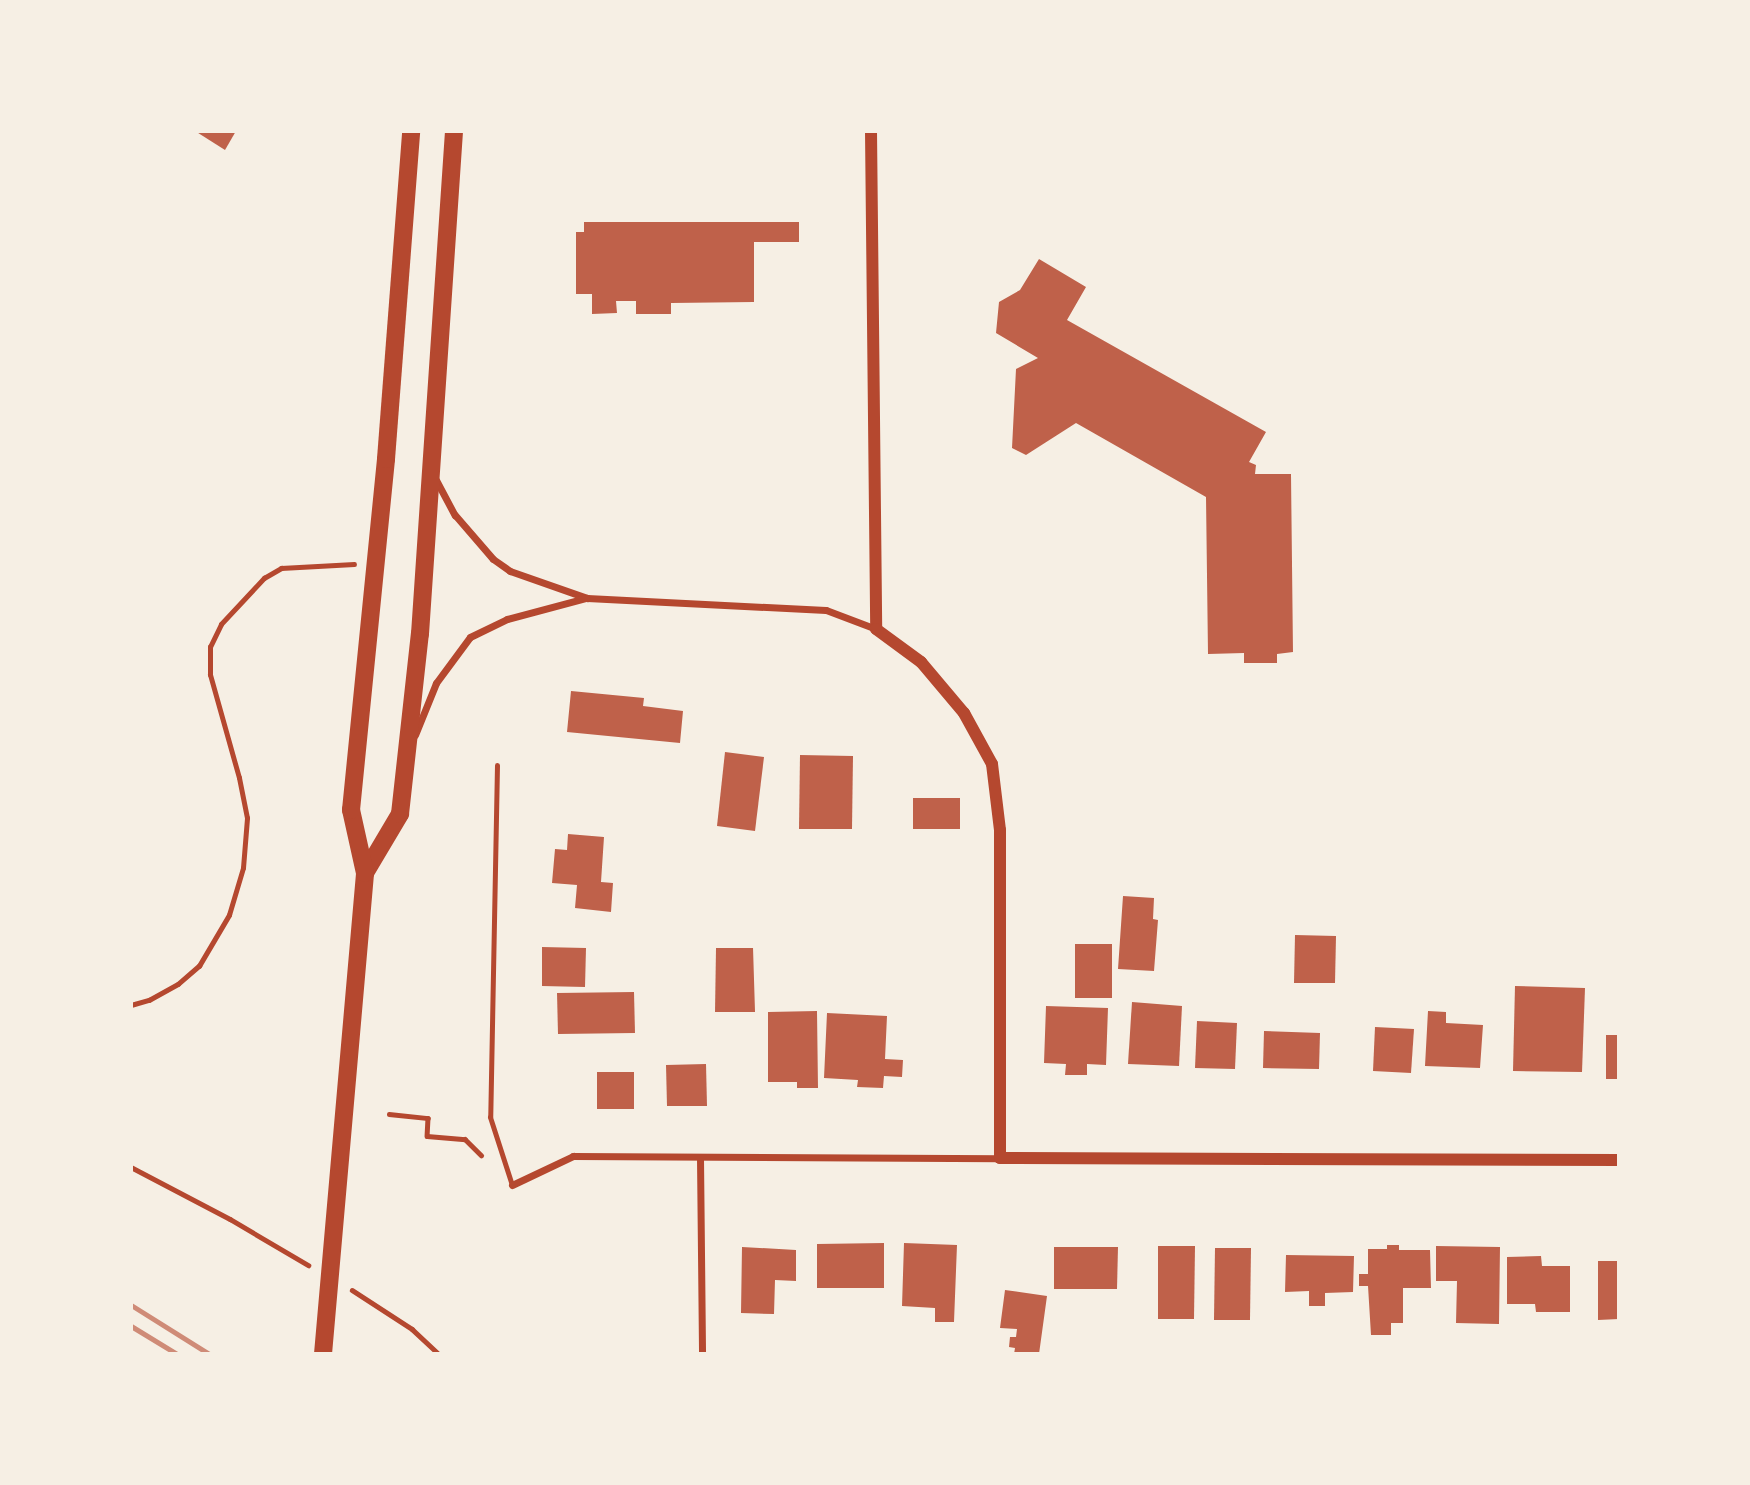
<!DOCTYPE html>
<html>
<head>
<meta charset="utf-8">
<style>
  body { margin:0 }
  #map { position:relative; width:1750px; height:1485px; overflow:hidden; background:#f6efe4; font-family:Signika,sans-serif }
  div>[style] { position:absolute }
  .building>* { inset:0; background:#bf614a }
  .path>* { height:4.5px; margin:-2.25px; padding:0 2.25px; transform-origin:2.25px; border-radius:2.25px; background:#b5482f }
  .service>* { height:5px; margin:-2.5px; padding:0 2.5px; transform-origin:2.5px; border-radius:2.5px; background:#b5482f }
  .minor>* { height:7px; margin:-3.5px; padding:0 3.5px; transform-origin:3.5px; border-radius:3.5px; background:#b5482f }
  .tertiary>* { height:12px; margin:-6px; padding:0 6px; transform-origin:6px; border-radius:6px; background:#b5482f }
  .primary>* { height:18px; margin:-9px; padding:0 9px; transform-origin:9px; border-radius:9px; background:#b5482f }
  .rail>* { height:5px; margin:-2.5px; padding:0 2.5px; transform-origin:2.5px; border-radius:2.5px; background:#cf8b77 }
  span { translate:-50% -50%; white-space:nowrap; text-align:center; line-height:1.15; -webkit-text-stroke:5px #f6efe4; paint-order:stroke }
  .frame { position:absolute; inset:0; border:133px solid #f6efe4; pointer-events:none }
</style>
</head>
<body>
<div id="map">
  <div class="building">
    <div style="clip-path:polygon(195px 131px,236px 131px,225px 150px)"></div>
    <div style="clip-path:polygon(584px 222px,799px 222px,799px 242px,754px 242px,754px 302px,671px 303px,671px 314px,636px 314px,636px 301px,616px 301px,617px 313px,592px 314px,592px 294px,576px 294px,576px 232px,584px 232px)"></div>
    <div style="clip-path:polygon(1039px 259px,1086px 287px,1067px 320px,1266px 432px,1249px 462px,1256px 465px,1255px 474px,1291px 474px,1293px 652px,1277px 654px,1277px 663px,1244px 663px,1244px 653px,1208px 654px,1206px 497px,1076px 423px,1026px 455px,1012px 448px,1016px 369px,1038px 358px,996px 333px,999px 302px,1020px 290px)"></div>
    <div style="clip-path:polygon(571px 691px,644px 698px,643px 706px,683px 711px,680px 743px,567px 732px)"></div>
    <div style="clip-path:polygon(725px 752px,764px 757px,755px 831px,717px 826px)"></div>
    <div style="clip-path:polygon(800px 755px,853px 756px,852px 829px,799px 829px)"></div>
    <div style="clip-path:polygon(913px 798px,960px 798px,960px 829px,913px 829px)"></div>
    <div style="clip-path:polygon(568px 834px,604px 837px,601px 882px,613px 883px,611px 912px,575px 908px,577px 885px,552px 883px,555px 849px,567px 850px)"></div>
    <div style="clip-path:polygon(1123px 896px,1154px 898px,1153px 919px,1158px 920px,1154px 971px,1118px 969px)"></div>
    <div style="clip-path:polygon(1295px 935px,1336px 936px,1335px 983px,1294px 983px)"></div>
    <div style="clip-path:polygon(1075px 944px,1112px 944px,1112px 998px,1075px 998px)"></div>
    <div style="clip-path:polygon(542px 947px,586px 948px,585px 987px,542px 986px)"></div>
    <div style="clip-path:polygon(716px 948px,753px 948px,755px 1012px,715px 1012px)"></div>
    <div style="clip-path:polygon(1515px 986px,1585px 988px,1582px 1072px,1513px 1071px)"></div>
    <div style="clip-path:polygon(634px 992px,635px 1033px,558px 1034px,557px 993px)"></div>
    <div style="clip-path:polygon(1132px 1002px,1182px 1006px,1179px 1066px,1128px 1064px)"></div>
    <div style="clip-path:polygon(1046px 1006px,1108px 1008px,1106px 1065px,1087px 1064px,1087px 1075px,1065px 1075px,1066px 1064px,1044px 1063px)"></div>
    <div style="clip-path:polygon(817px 1011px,818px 1088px,797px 1088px,797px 1082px,768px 1082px,768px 1012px)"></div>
    <div style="clip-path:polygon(1428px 1011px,1446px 1012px,1446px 1023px,1483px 1025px,1480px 1068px,1425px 1066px)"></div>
    <div style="clip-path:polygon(827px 1013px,887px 1016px,885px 1059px,903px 1060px,902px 1077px,884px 1076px,883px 1088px,857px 1087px,858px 1080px,824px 1078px)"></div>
    <div style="clip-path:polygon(1197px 1021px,1237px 1023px,1235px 1069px,1195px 1068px)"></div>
    <div style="clip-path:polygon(1375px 1027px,1414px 1029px,1411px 1073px,1373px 1071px)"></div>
    <div style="clip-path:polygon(1264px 1031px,1320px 1033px,1319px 1069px,1263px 1068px)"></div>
    <div style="clip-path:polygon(1606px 1035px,1619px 1035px,1619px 1079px,1606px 1079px)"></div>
    <div style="clip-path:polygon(706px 1064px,707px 1106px,667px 1106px,666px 1065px)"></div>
    <div style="clip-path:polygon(597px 1072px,634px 1072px,634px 1109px,597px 1109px)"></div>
    <div style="clip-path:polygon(884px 1243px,884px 1288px,817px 1288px,817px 1244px)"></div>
    <div style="clip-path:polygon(904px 1243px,957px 1245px,954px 1322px,935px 1322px,935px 1308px,902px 1306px)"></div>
    <div style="clip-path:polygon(1387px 1245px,1399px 1245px,1399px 1250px,1430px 1250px,1431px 1288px,1403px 1288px,1403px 1323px,1391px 1323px,1391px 1335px,1371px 1335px,1368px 1286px,1359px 1286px,1359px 1274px,1368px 1274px,1368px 1249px,1387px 1249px)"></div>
    <div style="clip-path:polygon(1158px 1246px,1195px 1246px,1194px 1319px,1158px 1319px)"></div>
    <div style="clip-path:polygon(1436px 1246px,1500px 1247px,1499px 1324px,1456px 1323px,1457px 1281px,1436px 1281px)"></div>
    <div style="clip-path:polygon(742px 1247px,796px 1250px,796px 1281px,775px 1280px,774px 1314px,741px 1313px)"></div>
    <div style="clip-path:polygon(1054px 1247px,1118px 1247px,1117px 1289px,1054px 1289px)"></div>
    <div style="clip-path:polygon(1215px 1248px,1251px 1248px,1250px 1320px,1214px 1320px)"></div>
    <div style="clip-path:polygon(1286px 1255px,1354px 1256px,1353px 1292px,1325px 1293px,1325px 1306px,1309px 1306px,1309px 1291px,1285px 1292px)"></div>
    <div style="clip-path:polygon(1541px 1256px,1542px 1266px,1570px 1266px,1570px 1312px,1536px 1312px,1535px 1304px,1507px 1304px,1507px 1257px)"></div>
    <div style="clip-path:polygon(1598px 1261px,1619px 1261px,1619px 1319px,1598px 1320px)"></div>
    <div style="clip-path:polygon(1005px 1290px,1047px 1296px,1039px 1354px,1014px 1354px,1015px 1348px,1009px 1347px,1010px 1337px,1016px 1337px,1017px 1329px,1000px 1328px)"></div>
  </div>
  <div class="path">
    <div style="left:131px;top:1005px;width:19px;rotate:-16deg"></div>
    <div style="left:149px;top:1000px;width:33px;rotate:-29deg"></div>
    <div style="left:178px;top:984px;width:28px;rotate:-41deg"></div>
    <div style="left:199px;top:966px;width:59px;rotate:-59.5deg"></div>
    <div style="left:229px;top:915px;width:49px;rotate:-73.4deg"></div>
    <div style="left:243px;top:868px;width:50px;rotate:-85.4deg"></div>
    <div style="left:247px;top:818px;width:41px;rotate:-101.3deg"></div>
    <div style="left:239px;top:778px;width:107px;rotate:-105.7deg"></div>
    <div style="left:210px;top:675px;width:28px;rotate:-90deg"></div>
    <div style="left:210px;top:647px;width:25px;rotate:-64deg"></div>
    <div style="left:221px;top:624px;width:63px;rotate:-46.9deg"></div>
    <div style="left:264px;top:578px;width:20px;rotate:-30deg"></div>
    <div style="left:281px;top:568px;width:73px;rotate:-3.1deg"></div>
    <div style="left:389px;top:1114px;width:39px;rotate:6deg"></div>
    <div style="left:428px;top:1118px;width:18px;rotate:93deg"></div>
    <div style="left:427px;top:1136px;width:38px;rotate:5deg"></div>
    <div style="left:465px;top:1139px;width:23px;rotate:45deg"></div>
    <div style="left:131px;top:1167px;width:112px;rotate:27.7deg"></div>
    <div style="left:230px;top:1219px;width:91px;rotate:30.5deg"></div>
    <div style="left:352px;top:1290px;width:72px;rotate:33deg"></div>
    <div style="left:412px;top:1329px;width:37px;rotate:43deg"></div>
  </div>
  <div class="service">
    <div style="left:497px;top:765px;width:352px;rotate:91.1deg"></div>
    <div style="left:490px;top:1117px;width:71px;rotate:72.1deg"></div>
  </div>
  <div class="minor">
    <div style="left:436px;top:480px;width:40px;rotate:62deg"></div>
    <div style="left:455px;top:515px;width:58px;rotate:49.2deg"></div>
    <div style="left:493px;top:559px;width:21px;rotate:35deg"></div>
    <div style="left:510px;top:571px;width:82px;rotate:19.3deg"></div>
    <div style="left:587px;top:598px;width:239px;rotate:2.9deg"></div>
    <div style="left:826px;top:610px;width:53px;rotate:20.8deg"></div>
    <div style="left:415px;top:735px;width:56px;rotate:-68deg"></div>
    <div style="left:436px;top:683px;width:57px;rotate:-53.5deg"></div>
    <div style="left:470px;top:637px;width:41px;rotate:-25.9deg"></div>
    <div style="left:507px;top:619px;width:82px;rotate:-14.9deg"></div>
    <div style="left:700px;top:1158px;width:196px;rotate:89.4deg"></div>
    <div style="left:512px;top:1185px;width:68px;rotate:-25.4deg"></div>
    <div style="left:573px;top:1156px;width:427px;rotate:0.3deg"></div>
  </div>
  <div class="tertiary">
    <div style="left:871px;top:131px;width:498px;rotate:89.4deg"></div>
    <div style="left:876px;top:629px;width:56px;rotate:36.3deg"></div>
    <div style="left:921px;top:662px;width:67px;rotate:49.9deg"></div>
    <div style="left:964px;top:713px;width:58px;rotate:61.2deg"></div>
    <div style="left:992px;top:764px;width:66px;rotate:83.1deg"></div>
    <div style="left:1000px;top:830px;width:328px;rotate:90deg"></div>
    <div style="left:1000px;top:1158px;width:619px;rotate:0.19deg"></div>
  </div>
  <div class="primary">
    <div style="left:365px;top:873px;width:69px;rotate:-59.3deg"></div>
    <div style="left:400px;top:814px;width:181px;rotate:-83.7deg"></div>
    <div style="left:420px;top:634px;width:504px;rotate:-86.13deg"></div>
    <div style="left:323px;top:1354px;width:483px;rotate:-85deg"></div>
    <div style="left:365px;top:873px;width:65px;rotate:-102.5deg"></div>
    <div style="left:351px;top:810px;width:353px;rotate:-84.3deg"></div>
    <div style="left:386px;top:459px;width:329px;rotate:-85.6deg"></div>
  </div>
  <div class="rail">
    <div style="left:131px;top:1305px;width:92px;rotate:32.1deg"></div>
    <div style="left:131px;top:1326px;width:54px;rotate:31.3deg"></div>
  </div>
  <div class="frame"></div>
</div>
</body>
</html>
